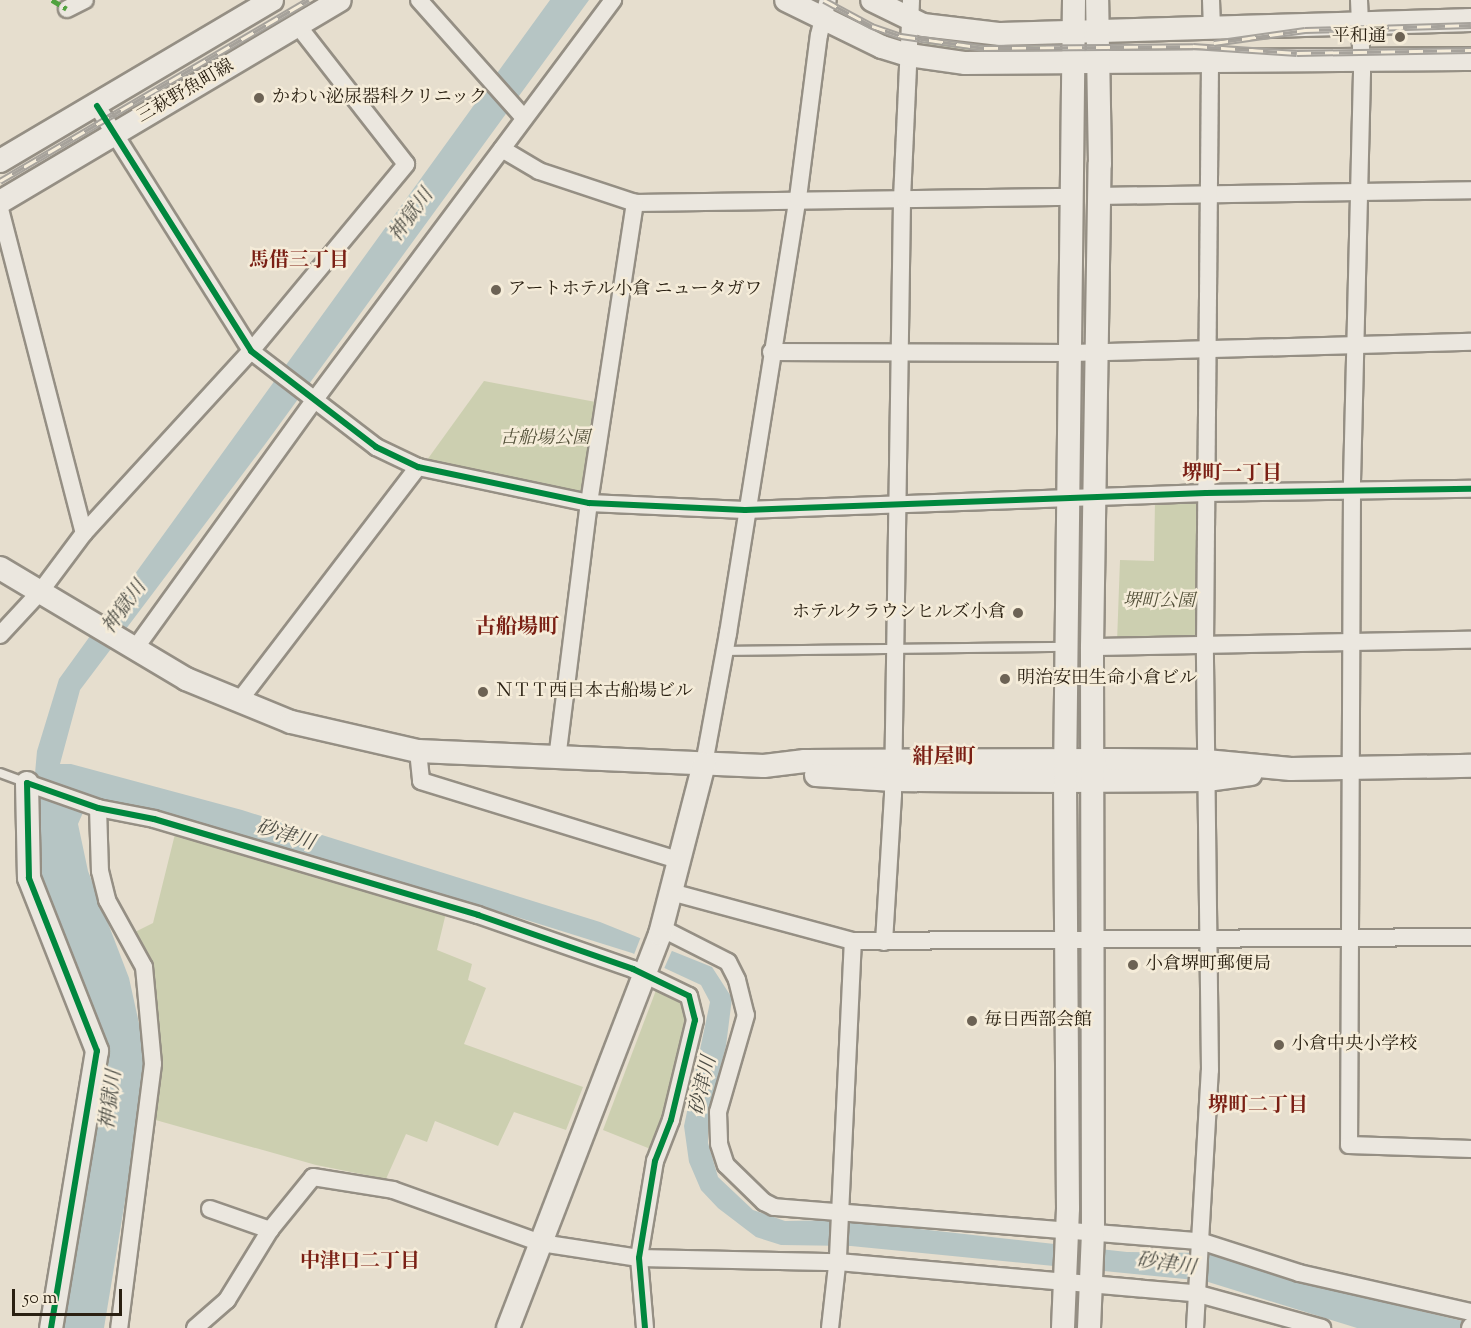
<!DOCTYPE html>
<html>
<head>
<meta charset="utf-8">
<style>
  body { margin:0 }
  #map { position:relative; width:1471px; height:1328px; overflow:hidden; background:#e6dece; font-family:"Sorts Mill Goudy","Noto Serif JP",serif }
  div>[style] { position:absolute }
  .green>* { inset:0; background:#cccfb0 }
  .water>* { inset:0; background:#b6c5c4 }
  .pier>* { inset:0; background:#e6dece }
  .roads { filter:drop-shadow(2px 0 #958f84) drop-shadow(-2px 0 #958f84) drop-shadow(0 2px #958f84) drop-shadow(0 -2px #958f84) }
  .lane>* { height:8px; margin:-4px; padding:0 4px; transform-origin:4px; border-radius:4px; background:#ebe7df }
  .street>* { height:16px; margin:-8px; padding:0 8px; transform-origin:8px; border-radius:8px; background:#ebe7df }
  .secondary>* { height:22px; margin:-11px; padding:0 11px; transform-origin:11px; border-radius:11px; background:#ebe7df }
  .rail>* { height:7px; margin-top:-3.5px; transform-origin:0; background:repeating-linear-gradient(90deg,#f5ecd9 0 14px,#a6a29b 0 28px); box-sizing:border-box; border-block:2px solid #a6a29b }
  .quiet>* { height:4.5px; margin-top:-2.25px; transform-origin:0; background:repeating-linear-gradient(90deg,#51a23f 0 9px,transparent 0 13.5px) }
  .cycleway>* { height:6px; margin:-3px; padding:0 3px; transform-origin:3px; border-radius:3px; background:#00873e }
  .dots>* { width:16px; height:16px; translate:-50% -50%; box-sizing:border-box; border:3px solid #f5ecd9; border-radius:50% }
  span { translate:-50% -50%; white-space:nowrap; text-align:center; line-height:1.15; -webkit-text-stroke:5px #f5ecd9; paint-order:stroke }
  .poi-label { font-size:18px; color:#2a2012 }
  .right { translate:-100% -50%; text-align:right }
  .left { translate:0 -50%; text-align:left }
  .street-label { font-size:18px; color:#2a2012 }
  .park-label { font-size:18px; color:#54513a; font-style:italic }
  .water-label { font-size:20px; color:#4e4e46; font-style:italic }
  .neighbourhood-label { font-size:20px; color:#7a1f14; font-weight:700 }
  .quarter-label { font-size:21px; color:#7a1f14; font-weight:700 }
  .scale { position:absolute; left:12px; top:1289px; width:110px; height:27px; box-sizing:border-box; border:3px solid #2a2012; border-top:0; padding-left:8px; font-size:18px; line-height:21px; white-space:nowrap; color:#2a2012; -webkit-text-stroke:4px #f5ecd9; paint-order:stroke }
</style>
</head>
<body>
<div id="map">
  <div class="green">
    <div style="clip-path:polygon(926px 39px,975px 45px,1046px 44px,1046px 53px,971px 52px,924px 44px)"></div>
    <div style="clip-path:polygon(484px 381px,601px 403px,583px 494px,427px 460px)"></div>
    <div style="clip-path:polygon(1200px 499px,1200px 644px,1117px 642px,1120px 560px,1154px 561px,1155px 501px)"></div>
    <div style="clip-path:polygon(176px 830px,446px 913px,437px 950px,472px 964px,468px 980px,486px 988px,464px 1044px,583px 1087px,566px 1130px,514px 1112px,498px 1146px,435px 1121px,427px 1142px,406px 1134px,386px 1179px,316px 1165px,152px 1119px,158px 1075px,157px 1005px,149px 962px,135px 932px,153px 923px)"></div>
    <div style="clip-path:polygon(658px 985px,688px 1001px,691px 1010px,666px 1117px,653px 1150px,603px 1130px)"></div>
  </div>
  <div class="water">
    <div style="clip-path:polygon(550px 0,589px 0,266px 443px,80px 690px,60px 764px,71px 764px,242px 810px,600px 922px,712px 967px,732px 998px,726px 1046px,708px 1114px,708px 1143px,718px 1177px,753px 1210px,785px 1221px,839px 1220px,1127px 1252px,1208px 1253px,1307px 1284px,1471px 1323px,1471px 1328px,1357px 1328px,1205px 1281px,851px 1246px,781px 1245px,756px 1237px,718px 1208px,701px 1190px,689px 1162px,684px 1126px,710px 1002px,701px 985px,632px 953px,504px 913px,348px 868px,88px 801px,78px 824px,88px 871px,129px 978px,142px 1037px,145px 1080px,104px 1328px,53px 1328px,102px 1061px,39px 872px,30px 830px,37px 751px,59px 679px)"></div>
  </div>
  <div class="pier">
    <div style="clip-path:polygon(642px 934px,674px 946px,663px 971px,633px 957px)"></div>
  </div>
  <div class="roads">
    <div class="lane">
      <div style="left:725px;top:651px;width:341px;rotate:-0.7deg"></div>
      <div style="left:0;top:773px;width:29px;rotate:20deg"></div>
    </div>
    <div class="street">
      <div style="left:419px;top:0;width:158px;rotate:48.3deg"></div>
      <div style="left:1211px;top:0;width:28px;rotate:88deg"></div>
      <div style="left:1359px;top:0;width:73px;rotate:87.6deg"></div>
      <div style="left:1362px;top:73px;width:419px;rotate:91.4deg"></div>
      <div style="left:1352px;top:492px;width:653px;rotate:90.26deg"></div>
      <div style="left:1349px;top:1145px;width:122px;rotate:1.9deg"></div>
      <div style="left:67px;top:9px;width:20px;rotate:-27deg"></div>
      <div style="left:97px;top:106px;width:289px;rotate:57.8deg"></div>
      <div style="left:251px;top:351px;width:158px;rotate:37.5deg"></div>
      <div style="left:376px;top:447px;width:47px;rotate:25.5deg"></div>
      <div style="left:418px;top:467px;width:175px;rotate:11.9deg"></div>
      <div style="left:589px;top:503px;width:156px;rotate:2.6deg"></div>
      <div style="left:745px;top:510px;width:461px;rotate:-2.1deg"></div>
      <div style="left:1206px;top:493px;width:265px;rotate:-0.9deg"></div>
      <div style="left:502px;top:149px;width:43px;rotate:30.7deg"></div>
      <div style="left:539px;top:171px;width:101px;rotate:18.4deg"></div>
      <div style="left:635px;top:203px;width:439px;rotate:-0.8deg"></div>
      <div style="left:1098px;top:196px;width:373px;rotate:-0.9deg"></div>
      <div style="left:0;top:209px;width:335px;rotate:75.5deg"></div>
      <div style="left:771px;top:352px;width:301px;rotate:0.2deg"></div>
      <div style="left:1072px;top:353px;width:399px;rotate:-1.6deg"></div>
      <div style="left:0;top:635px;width:59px;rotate:-47.1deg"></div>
      <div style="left:40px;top:592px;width:74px;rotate:-53.3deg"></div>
      <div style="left:84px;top:533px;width:247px;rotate:-47.5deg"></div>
      <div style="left:251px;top:351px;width:243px;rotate:-50.3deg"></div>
      <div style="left:406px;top:164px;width:175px;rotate:-128deg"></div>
      <div style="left:1092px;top:647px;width:379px;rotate:-1.1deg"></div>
      <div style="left:134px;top:650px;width:306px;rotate:-54.2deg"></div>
      <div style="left:313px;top:402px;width:502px;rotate:-53.27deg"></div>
      <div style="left:239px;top:701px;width:295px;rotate:-52.6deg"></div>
      <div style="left:418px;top:751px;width:30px;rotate:84deg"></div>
      <div style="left:421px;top:781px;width:269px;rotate:17.1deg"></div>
      <div style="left:557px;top:759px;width:258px;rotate:-82.9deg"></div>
      <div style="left:589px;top:503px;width:304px;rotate:-81.3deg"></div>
      <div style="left:704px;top:764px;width:133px;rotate:-79.6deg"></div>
      <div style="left:728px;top:633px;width:441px;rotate:-80.9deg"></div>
      <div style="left:798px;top:198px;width:164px;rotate:-82.7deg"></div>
      <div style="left:819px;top:35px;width:36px;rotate:-76deg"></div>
      <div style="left:27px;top:783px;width:75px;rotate:19.4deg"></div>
      <div style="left:98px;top:808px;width:57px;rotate:11.1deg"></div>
      <div style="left:154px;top:819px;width:338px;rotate:16.5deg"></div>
      <div style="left:478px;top:915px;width:164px;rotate:19.2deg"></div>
      <div style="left:633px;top:969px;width:62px;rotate:25.7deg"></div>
      <div style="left:689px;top:996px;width:25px;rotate:76deg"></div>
      <div style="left:695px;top:1020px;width:103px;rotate:103.5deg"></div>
      <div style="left:671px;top:1120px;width:44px;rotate:111.3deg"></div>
      <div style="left:655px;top:1161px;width:98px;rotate:99.4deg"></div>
      <div style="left:639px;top:1258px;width:70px;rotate:85.1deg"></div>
      <div style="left:98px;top:808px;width:63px;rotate:88.2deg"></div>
      <div style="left:100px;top:871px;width:30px;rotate:76deg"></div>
      <div style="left:107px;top:900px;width:77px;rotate:61.1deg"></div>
      <div style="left:144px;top:967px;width:97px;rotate:84.7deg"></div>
      <div style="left:153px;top:1064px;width:266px;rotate:97.3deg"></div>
      <div style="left:671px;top:892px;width:188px;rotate:15.1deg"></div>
      <div style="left:853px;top:941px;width:618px;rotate:-0.37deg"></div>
      <div style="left:661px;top:928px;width:75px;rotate:26.9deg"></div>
      <div style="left:728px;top:962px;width:20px;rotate:63deg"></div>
      <div style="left:737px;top:980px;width:36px;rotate:76deg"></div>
      <div style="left:746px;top:1015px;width:101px;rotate:106.1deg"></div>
      <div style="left:718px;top:1112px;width:32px;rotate:88deg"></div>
      <div style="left:719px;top:1144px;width:22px;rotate:72deg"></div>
      <div style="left:726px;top:1165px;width:53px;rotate:44.2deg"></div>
      <div style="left:764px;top:1202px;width:11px;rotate:27deg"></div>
      <div style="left:774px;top:1207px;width:427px;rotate:4.6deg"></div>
      <div style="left:1200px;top:1241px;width:104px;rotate:17.9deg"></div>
      <div style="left:1299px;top:1273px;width:176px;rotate:12.8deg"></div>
      <div style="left:884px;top:942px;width:148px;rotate:-86.5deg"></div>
      <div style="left:893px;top:794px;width:595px;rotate:-89.13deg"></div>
      <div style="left:902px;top:199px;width:199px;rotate:-87.4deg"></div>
      <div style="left:210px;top:1209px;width:64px;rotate:19.3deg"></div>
      <div style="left:195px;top:1328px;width:43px;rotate:-41.2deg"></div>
      <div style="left:227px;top:1300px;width:82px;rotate:-58.4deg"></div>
      <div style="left:270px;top:1230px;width:68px;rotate:-50.9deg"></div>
      <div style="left:313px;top:1177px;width:81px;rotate:9.2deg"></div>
      <div style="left:393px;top:1190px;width:157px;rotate:19.7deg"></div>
      <div style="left:541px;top:1243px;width:99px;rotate:8.7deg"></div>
      <div style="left:639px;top:1258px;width:199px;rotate:1.2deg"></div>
      <div style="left:838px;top:1262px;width:358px;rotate:5deg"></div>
      <div style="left:1195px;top:1293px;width:132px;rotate:15.4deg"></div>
      <div style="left:830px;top:1328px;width:71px;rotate:-83.6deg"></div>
      <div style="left:838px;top:1257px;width:316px;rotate:-87.3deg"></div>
      <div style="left:1195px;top:1328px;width:258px;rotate:-86.7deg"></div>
      <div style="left:1210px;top:1070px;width:423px;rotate:-90.7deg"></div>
      <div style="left:1205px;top:647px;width:584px;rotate:-89.51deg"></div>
      <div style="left:1470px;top:1328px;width:2px;rotate:-63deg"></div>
    </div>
    <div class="secondary">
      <div style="left:786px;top:0;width:107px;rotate:26.1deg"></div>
      <div style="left:882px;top:47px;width:28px;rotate:17deg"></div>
      <div style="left:909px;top:55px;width:57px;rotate:8.1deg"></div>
      <div style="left:965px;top:63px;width:506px;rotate:-0.45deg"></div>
      <div style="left:872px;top:0;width:57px;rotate:26.1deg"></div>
      <div style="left:923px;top:25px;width:78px;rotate:6.7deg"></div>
      <div style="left:1000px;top:34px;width:471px;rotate:-1.7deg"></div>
      <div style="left:0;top:161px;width:316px;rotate:-30.6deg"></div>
      <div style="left:0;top:202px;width:395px;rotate:-30.7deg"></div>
      <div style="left:0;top:568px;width:217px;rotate:30.8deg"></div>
      <div style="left:186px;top:679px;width:113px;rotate:22.3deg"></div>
      <div style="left:291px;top:722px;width:130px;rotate:12.9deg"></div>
      <div style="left:418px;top:751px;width:346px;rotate:2.5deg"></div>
      <div style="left:764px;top:766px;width:41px;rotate:-7deg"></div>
      <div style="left:805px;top:761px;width:311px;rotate:-0.2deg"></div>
      <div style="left:1116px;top:760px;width:90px;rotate:0.6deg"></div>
      <div style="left:1206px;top:761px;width:85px;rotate:5.4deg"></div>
      <div style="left:1291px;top:769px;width:180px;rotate:-1deg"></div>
      <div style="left:816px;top:775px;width:77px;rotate:3.7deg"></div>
      <div style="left:893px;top:780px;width:172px;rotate:0.3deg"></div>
      <div style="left:1065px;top:781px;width:142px;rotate:-0.4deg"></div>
      <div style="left:1207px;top:780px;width:44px;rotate:-7.8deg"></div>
      <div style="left:27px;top:783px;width:95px;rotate:88.8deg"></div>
      <div style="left:29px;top:878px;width:186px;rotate:68.5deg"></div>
      <div style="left:97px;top:1051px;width:281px;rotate:99.4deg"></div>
      <div style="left:508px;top:1328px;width:422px;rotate:-68.9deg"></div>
      <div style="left:660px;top:934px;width:176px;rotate:-75.5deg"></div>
      <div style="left:1063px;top:1328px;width:120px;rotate:-87.6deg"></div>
      <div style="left:1068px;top:1208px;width:427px;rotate:-90.4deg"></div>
      <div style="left:1065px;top:781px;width:781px;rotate:-89.34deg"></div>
      <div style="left:1089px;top:1328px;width:95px;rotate:-87.6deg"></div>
      <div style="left:1093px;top:1233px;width:586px;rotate:-90.1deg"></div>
      <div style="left:1092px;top:647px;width:483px;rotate:-89.1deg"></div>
      <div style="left:1100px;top:164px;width:164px;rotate:-91deg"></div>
    </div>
  </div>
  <div class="rail">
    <div style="left:824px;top:0;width:55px;rotate:28.4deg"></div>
    <div style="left:872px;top:26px;width:31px;rotate:19deg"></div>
    <div style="left:901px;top:36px;width:84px;rotate:8.2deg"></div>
    <div style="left:984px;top:48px;width:209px;rotate:-0.5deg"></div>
    <div style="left:1193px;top:46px;width:104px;rotate:3.9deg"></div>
    <div style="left:1297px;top:53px;width:174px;rotate:-1deg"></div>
    <div style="left:1214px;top:43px;width:92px;rotate:-8.1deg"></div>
    <div style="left:1305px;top:30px;width:166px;rotate:-1.7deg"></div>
    <div style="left:0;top:181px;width:358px;rotate:-30.4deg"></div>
  </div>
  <div class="quiet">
    <div style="left:52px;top:0;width:17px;rotate:31deg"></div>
  </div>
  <div class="cycleway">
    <div style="left:97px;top:106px;width:289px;rotate:57.8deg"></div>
    <div style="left:251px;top:351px;width:158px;rotate:37.5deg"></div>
    <div style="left:376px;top:447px;width:47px;rotate:25.5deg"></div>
    <div style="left:418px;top:467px;width:175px;rotate:11.9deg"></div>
    <div style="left:589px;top:503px;width:156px;rotate:2.6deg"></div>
    <div style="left:745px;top:510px;width:461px;rotate:-2.1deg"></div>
    <div style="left:1206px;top:493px;width:265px;rotate:-0.9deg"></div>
    <div style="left:51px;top:1328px;width:281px;rotate:-80.6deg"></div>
    <div style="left:97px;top:1051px;width:186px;rotate:-111.5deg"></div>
    <div style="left:29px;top:878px;width:95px;rotate:-91.2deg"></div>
    <div style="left:27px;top:783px;width:75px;rotate:19.4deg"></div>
    <div style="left:98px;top:808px;width:57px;rotate:11.1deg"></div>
    <div style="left:154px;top:819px;width:338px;rotate:16.5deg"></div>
    <div style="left:478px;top:915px;width:164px;rotate:19.2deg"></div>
    <div style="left:633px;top:969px;width:62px;rotate:25.7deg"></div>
    <div style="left:689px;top:996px;width:25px;rotate:76deg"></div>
    <div style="left:695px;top:1020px;width:103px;rotate:103.5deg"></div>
    <div style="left:671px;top:1120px;width:44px;rotate:111.3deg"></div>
    <div style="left:655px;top:1161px;width:98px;rotate:99.4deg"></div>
    <div style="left:639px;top:1258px;width:70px;rotate:85.1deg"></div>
  </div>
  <div class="dots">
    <div style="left:1400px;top:37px;background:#6c6254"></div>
    <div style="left:259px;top:98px;background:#6c6254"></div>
    <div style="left:496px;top:290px;background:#6c6254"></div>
    <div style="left:1018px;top:613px;background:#6c6254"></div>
    <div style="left:1005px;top:679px;background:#6c6254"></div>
    <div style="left:483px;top:692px;background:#6c6254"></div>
    <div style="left:1133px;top:965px;background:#6c6254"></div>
    <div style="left:972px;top:1021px;background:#6c6254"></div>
    <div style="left:1279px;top:1045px;background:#6c6254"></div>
  </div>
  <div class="poi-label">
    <span class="right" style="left:1386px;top:37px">平和通</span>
    <span class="left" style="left:272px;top:98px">かわい泌尿器科クリニック</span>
    <span class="left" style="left:508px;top:290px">アートホテル小倉 ニュータガワ</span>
    <span class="right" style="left:1006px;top:613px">ホテルクラウンヒルズ小倉</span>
    <span class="left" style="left:1017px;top:679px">明治安田生命小倉ビル</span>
    <span class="left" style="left:495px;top:692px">ＮＴＴ西日本古船場ビル</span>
    <span class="left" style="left:1145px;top:965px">小倉堺町郵便局</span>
    <span class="left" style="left:984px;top:1021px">毎日西部会館</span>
    <span class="left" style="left:1291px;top:1045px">小倉中央小学校</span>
  </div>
  <div class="street-label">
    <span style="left:186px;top:92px;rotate:-30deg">三萩野魚町線</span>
  </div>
  <div class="park-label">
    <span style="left:545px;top:439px">古船場公園</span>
    <span style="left:1159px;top:602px">堺町公園</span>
  </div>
  <div class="water-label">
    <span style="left:412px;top:216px;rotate:-54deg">神獄川</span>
    <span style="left:125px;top:608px;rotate:-54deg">神獄川</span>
    <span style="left:285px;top:836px;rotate:17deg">砂津川</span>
    <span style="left:704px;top:1086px;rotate:-77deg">砂津川</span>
    <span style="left:112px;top:1100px;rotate:-83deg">神獄川</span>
    <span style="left:1166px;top:1265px;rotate:8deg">砂津川</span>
  </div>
  <div class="neighbourhood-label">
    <span style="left:299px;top:261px">馬借三丁目</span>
    <span style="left:1232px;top:474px">堺町一丁目</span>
    <span style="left:1258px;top:1106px">堺町二丁目</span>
    <span style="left:360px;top:1262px">中津口二丁目</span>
  </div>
  <div class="quarter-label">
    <span style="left:517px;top:628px">古船場町</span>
    <span style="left:944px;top:758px">紺屋町</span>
  </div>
  <div class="scale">50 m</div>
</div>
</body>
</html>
